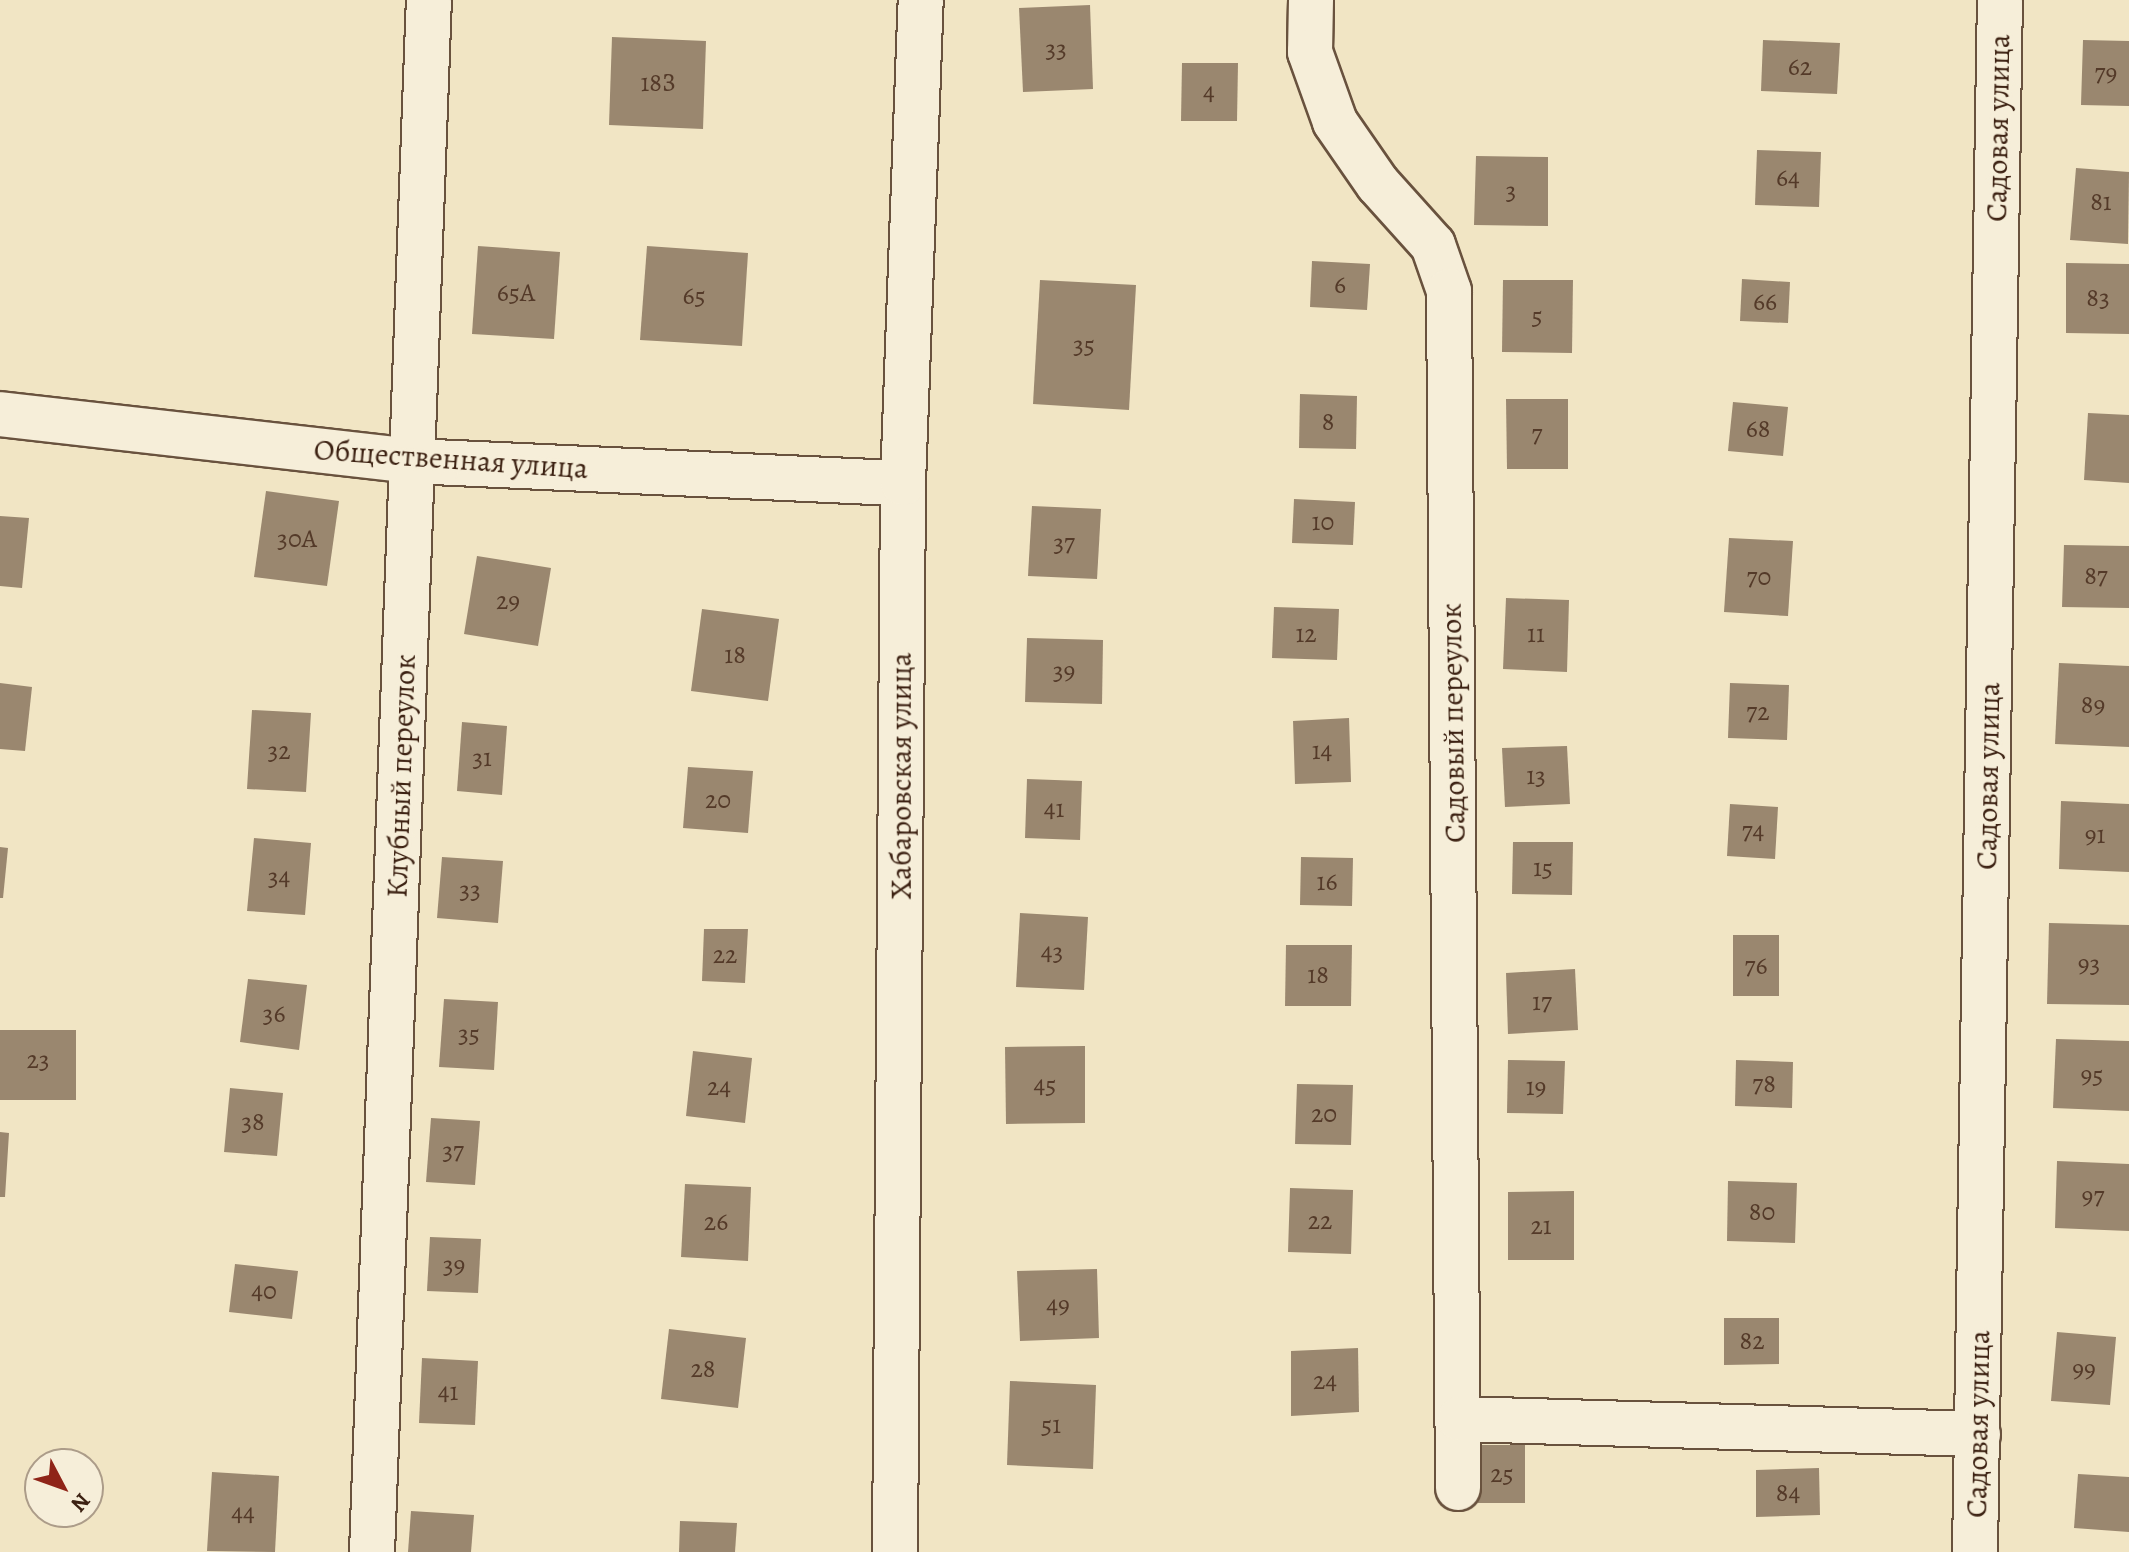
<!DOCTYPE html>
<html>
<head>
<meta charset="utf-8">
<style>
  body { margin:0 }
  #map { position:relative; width:2129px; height:1552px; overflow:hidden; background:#f1e5c4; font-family:Alegreya,serif }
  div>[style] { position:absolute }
  .building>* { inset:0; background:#9a876f }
  .roads { filter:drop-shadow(2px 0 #69523e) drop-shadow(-2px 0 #69523e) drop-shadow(0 2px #69523e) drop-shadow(0 -2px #69523e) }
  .minor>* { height:44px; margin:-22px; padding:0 22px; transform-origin:22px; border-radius:22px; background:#f6eed9 }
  span { translate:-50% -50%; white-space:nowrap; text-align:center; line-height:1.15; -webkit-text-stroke:6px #f6eed9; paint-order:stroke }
  .number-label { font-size:26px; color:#543a29 }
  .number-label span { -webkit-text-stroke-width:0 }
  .street-label { font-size:30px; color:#3c2112 }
  .north { position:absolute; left:24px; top:1448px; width:80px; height:80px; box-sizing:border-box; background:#f6eed9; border:2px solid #ac9c89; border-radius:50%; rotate:131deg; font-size:22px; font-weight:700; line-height:32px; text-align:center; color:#3c2112 }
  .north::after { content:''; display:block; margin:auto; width:28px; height:36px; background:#8f2418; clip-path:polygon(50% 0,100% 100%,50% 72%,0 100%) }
</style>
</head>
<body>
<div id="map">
  <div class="building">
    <div style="clip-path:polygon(1090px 5px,1093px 89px,1023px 92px,1019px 8px)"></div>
    <div style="clip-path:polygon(612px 37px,706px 41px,703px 129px,609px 125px)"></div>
    <div style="clip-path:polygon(1763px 40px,1840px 43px,1837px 94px,1761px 91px)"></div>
    <div style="clip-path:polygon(2083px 40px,2129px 41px,2129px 106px,2081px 105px)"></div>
    <div style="clip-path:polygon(1182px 63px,1238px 63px,1237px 121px,1181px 121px)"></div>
    <div style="clip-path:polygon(1757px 150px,1821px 152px,1819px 207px,1755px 205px)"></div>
    <div style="clip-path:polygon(1476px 156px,1548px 157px,1548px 226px,1474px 225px)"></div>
    <div style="clip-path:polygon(2076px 168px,2129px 172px,2128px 244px,2070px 240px)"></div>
    <div style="clip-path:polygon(478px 246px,560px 252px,554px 339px,472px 334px)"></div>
    <div style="clip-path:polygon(647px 246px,748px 253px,742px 346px,640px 340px)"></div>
    <div style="clip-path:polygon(1312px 261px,1370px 264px,1367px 310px,1310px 307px)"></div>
    <div style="clip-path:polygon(2066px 263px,2129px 264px,2129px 334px,2066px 333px)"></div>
    <div style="clip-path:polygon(1742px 279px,1790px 282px,1788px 323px,1740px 321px)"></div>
    <div style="clip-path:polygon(1040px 280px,1136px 285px,1129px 410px,1033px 404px)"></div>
    <div style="clip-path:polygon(1503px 280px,1573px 280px,1572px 353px,1502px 352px)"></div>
    <div style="clip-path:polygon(1300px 394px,1357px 396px,1356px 449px,1299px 448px)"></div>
    <div style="clip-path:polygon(1506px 399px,1568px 399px,1568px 469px,1507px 469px)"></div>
    <div style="clip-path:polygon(1733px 402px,1788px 407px,1783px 456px,1728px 451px)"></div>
    <div style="clip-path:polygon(2088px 413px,2129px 415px,2129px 483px,2084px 480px)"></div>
    <div style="clip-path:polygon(266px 491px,339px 501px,327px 586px,254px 577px)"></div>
    <div style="clip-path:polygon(1294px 499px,1355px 502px,1353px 545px,1292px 543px)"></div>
    <div style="clip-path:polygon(1032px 506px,1101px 509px,1097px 579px,1028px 576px)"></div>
    <div style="clip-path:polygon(0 516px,29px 518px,22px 588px,0 586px)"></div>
    <div style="clip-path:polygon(1729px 538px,1793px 541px,1788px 616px,1724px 612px)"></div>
    <div style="clip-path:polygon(2064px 545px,2129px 546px,2129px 608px,2062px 607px)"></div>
    <div style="clip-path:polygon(477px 556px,551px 568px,538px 646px,464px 634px)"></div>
    <div style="clip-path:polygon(1506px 598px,1569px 600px,1567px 672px,1503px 669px)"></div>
    <div style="clip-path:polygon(1274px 607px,1339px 609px,1337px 660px,1272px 658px)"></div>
    <div style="clip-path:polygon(702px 609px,779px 619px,768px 701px,691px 691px)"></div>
    <div style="clip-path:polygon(1027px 638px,1103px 640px,1102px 704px,1025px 702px)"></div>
    <div style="clip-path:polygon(2059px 663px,2129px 666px,2129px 747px,2055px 744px)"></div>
    <div style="clip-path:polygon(0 683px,32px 687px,25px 751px,0 749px)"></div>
    <div style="clip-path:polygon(1730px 683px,1789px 685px,1787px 740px,1728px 738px)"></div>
    <div style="clip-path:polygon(252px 710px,311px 713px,306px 792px,247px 789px)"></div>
    <div style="clip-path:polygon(1349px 718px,1351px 782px,1295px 784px,1293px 721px)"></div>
    <div style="clip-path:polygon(462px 722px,507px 726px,502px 795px,457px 791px)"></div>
    <div style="clip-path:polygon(1567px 746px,1570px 804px,1505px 807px,1502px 748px)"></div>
    <div style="clip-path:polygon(688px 767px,753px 771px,748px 833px,683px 828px)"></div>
    <div style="clip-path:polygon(1027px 779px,1082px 781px,1080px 840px,1025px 838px)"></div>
    <div style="clip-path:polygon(2061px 801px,2129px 804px,2129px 872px,2059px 869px)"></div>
    <div style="clip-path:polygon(1730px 804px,1778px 807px,1775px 859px,1727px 856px)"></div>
    <div style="clip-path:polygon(254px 838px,311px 843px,305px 915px,247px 911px)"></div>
    <div style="clip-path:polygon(1513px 842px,1573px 842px,1572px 895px,1512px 894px)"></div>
    <div style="clip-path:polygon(0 847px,8px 848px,3px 898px,0 898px)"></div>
    <div style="clip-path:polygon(442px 857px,503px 861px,498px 923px,437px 918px)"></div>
    <div style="clip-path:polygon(1301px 857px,1353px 858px,1352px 906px,1300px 905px)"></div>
    <div style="clip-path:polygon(1020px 913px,1088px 917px,1084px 990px,1016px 987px)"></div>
    <div style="clip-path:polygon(2049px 923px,2129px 925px,2129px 1005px,2047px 1004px)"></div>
    <div style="clip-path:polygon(704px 929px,748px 929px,745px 983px,702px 981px)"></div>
    <div style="clip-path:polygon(1733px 935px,1779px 935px,1779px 996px,1733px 996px)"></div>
    <div style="clip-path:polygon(1286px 945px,1352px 945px,1351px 1006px,1285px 1006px)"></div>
    <div style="clip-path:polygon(1575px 969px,1578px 1030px,1508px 1034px,1506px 973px)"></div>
    <div style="clip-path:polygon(248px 979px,307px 985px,299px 1050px,240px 1042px)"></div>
    <div style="clip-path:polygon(444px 999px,498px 1002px,494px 1070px,439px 1067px)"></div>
    <div style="clip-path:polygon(0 1030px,76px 1030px,76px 1100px,0 1100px)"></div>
    <div style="clip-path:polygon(2056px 1039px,2129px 1041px,2129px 1111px,2053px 1108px)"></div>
    <div style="clip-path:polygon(1085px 1046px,1085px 1123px,1006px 1124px,1005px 1047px)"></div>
    <div style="clip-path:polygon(693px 1051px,752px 1058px,745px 1123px,686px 1116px)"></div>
    <div style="clip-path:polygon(1508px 1060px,1565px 1061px,1563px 1114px,1507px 1113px)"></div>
    <div style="clip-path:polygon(1736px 1060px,1793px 1062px,1792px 1108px,1735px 1106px)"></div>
    <div style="clip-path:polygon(1297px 1084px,1353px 1085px,1351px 1145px,1295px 1144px)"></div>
    <div style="clip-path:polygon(230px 1088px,283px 1093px,277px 1156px,224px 1152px)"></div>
    <div style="clip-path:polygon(431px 1118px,480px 1121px,475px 1185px,426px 1182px)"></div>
    <div style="clip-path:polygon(0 1132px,9px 1133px,5px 1197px,0 1197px)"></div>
    <div style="clip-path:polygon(2057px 1161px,2129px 1164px,2129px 1231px,2055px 1228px)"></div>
    <div style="clip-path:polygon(1728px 1181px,1797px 1183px,1795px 1243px,1727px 1241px)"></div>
    <div style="clip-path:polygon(685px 1184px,751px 1187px,748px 1261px,681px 1257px)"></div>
    <div style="clip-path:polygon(1290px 1188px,1353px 1190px,1351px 1254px,1288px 1252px)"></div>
    <div style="clip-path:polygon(1574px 1191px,1574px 1260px,1508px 1260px,1508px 1192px)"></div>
    <div style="clip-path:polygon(430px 1237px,481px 1239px,478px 1293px,427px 1291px)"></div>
    <div style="clip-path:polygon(235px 1264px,298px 1271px,292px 1319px,229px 1312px)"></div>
    <div style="clip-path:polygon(1097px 1269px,1099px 1338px,1020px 1341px,1017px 1271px)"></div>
    <div style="clip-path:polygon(1724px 1318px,1779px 1318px,1779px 1364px,1724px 1365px)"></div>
    <div style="clip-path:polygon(669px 1329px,746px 1338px,738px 1408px,661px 1399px)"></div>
    <div style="clip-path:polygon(2057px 1332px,2116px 1337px,2110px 1405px,2051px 1401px)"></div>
    <div style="clip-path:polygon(1358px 1348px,1359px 1412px,1291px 1416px,1291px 1351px)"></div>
    <div style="clip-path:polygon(422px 1358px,478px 1361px,475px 1425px,419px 1423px)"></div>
    <div style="clip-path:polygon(1010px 1381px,1096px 1385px,1093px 1469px,1007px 1465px)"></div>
    <div style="clip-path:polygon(1479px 1445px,1525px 1445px,1525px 1503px,1478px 1503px)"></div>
    <div style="clip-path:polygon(1819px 1468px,1820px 1515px,1756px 1517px,1756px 1470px)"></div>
    <div style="clip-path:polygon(212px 1472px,279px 1476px,275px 1552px,207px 1551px)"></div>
    <div style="clip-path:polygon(2078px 1474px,2129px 1477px,2129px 1532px,2074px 1528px)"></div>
    <div style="clip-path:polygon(411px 1511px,474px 1515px,471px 1552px,408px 1552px)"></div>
    <div style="clip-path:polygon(680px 1521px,737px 1523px,735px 1552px,679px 1552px)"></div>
  </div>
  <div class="roads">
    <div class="minor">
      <div style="left:1311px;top:0;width:52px;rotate:91.1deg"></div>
      <div style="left:1310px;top:52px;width:74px;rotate:70.3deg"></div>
      <div style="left:1335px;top:122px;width:75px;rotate:55.3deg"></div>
      <div style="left:1378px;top:184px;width:82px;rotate:48deg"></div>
      <div style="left:1433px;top:245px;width:49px;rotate:70.8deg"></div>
      <div style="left:1449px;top:291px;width:1197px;rotate:89.57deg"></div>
      <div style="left:0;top:414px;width:414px;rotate:6.5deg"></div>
      <div style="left:411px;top:461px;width:492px;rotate:2.6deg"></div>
      <div style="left:1460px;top:1419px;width:518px;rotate:1.66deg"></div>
      <div style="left:372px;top:1552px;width:1553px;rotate:-87.9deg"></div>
      <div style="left:895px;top:1552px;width:1069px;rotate:-89.57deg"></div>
      <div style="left:903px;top:483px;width:483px;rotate:-87.9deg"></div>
      <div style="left:1975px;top:1552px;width:1552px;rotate:-89.08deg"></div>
    </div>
  </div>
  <div class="number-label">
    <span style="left:1056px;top:49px">33</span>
    <span style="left:1800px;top:67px">62</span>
    <span style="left:2106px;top:73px">79</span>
    <span style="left:658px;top:83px">18З</span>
    <span style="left:1209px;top:92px">4</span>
    <span style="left:1788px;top:178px">64</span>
    <span style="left:1511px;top:191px">3</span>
    <span style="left:2101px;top:202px">81</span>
    <span style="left:1340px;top:285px">6</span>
    <span style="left:516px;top:293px">65А</span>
    <span style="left:694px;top:296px">65</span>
    <span style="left:2098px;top:298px">83</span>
    <span style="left:1765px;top:302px">66</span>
    <span style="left:1537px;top:316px">5</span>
    <span style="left:1084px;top:345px">35</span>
    <span style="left:1328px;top:422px">8</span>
    <span style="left:1758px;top:429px">68</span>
    <span style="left:1537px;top:434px">7</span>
    <span style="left:1323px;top:522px">10</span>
    <span style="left:297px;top:539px">30А</span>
    <span style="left:1064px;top:543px">37</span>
    <span style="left:2096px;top:576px">87</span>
    <span style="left:1759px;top:577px">70</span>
    <span style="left:508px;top:601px">29</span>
    <span style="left:1306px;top:634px">12</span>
    <span style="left:1536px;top:634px">11</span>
    <span style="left:735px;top:655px">18</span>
    <span style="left:1064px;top:671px">39</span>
    <span style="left:2093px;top:705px">89</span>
    <span style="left:1758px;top:712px">72</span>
    <span style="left:279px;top:751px">32</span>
    <span style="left:1322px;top:751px">14</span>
    <span style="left:482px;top:758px">31</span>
    <span style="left:1536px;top:776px">13</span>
    <span style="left:718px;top:800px">20</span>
    <span style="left:1054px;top:809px">41</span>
    <span style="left:1753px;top:831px">74</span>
    <span style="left:2095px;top:835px">91</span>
    <span style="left:1543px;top:868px">15</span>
    <span style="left:279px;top:877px">34</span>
    <span style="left:1327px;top:882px">16</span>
    <span style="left:470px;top:890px">33</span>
    <span style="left:1052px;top:952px">43</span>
    <span style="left:725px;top:955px">22</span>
    <span style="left:2089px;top:964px">93</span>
    <span style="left:1756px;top:966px">76</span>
    <span style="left:1318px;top:975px">18</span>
    <span style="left:1542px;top:1002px">17</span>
    <span style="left:274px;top:1014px">36</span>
    <span style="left:469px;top:1034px">35</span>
    <span style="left:38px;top:1060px">23</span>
    <span style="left:2092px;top:1075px">95</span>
    <span style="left:1764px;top:1084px">78</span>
    <span style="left:1045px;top:1085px">45</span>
    <span style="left:719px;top:1087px">24</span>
    <span style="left:1536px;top:1087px">19</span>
    <span style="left:1324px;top:1114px">20</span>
    <span style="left:253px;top:1122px">38</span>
    <span style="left:453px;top:1151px">37</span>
    <span style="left:2093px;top:1196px">97</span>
    <span style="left:1762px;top:1212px">80</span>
    <span style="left:1320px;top:1221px">22</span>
    <span style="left:716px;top:1222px">26</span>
    <span style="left:1541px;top:1226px">21</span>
    <span style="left:454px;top:1265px">39</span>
    <span style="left:264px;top:1291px">40</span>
    <span style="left:1058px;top:1305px">49</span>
    <span style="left:1752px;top:1341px">82</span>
    <span style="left:703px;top:1369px">28</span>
    <span style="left:2084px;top:1369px">99</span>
    <span style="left:1325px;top:1381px">24</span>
    <span style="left:448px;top:1392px">41</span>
    <span style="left:1051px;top:1425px">51</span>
    <span style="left:1502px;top:1474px">25</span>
    <span style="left:1788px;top:1493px">84</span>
    <span style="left:243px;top:1513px">44</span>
  </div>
  <div class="street-label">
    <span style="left:1998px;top:128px;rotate:-89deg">Садовая улица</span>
    <span style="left:451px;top:459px;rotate:4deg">Общественная улица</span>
    <span style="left:1453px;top:723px;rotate:-91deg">Садовый переулок</span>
    <span style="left:401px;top:776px;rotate:-88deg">Клубный переулок</span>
    <span style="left:901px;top:776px;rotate:-90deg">Хабаровская улица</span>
    <span style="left:1988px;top:776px;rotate:-89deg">Садовая улица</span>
    <span style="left:1978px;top:1424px;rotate:-89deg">Садовая улица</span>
  </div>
  <div class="north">N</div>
</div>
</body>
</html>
